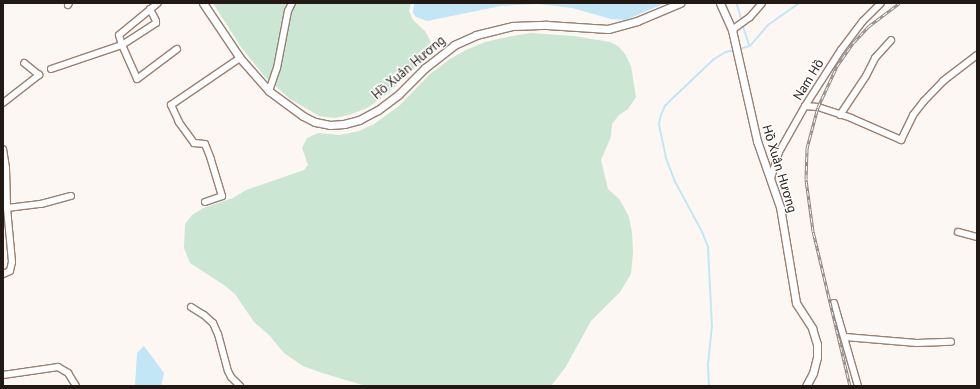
<!DOCTYPE html>
<html>
<head>
<meta charset="utf-8">
<style>
  body { margin:0 }
  #map { position:relative; width:980px; height:389px; overflow:hidden; background:#fdf7f4; font-family:"PT Sans",sans-serif }
  div>[style] { position:absolute }
  .green>* { inset:0; background:#cbe6d2 }
  .water>* { inset:0; background:#c2e6f6 }
  .stream>* { height:1.5px; margin:-0.75px; padding:0 0.75px; transform-origin:0.75px; border-radius:0.75px; background:#c2e6f6 }
  .roads { filter:drop-shadow(1px 0 #988072) drop-shadow(-1px 0 #988072) drop-shadow(0 1px #988072) drop-shadow(0 -1px #988072) }
  .minor>* { height:6px; margin:-3px; padding:0 3px; transform-origin:3px; border-radius:3px; background:#fff }
  .major>* { height:7px; margin:-3.5px; padding:0 3.5px; transform-origin:3.5px; border-radius:3.5px; background:#fff }
  .rail>* { height:3px; margin-top:-1.5px; transform-origin:0; background:repeating-linear-gradient(90deg,#fff 0 4.5px,#8d8581 0 9px); box-sizing:border-box; border-block:1px solid #8d8581 }
  span { translate:-50% -50%; white-space:nowrap; text-align:center; line-height:1.15; -webkit-text-stroke:3px #fff; paint-order:stroke }
  .street-label { font-size:13px; color:#231914 }
  .frame { position:absolute; inset:0; border:4px solid #231914; pointer-events:none }
</style>
</head>
<body>
<div id="map">
  <div class="green">
    <div style="clip-path:polygon(213px 3px,411px 3px,409px 11px,413px 20px,425px 31px,432px 44px,431px 52px,397px 85px,382px 98px,367px 108px,349px 115px,335px 118px,319px 116px,290px 99px,265px 77px,241px 47px)"></div>
    <div style="clip-path:polygon(531px 33px,574px 36px,610px 42px,618px 46px,625px 54px,631px 66px,636px 97px,628px 109px,619px 115px,612px 124px,611px 137px,601px 160px,608px 189px,620px 200px,629px 217px,632px 232px,633px 253px,631px 274px,620px 292px,591px 321px,565px 368px,551px 386px,366px 386px,322px 373px,303px 366px,284px 353px,269px 335px,254px 322px,235px 294px,224px 285px,190px 263px,184px 248px,185px 224px,192px 215px,203px 208px,233px 198px,246px 190px,304px 170px,308px 165px,302px 148px,307px 138px,318px 133px,340px 135px,359px 131px,374px 124px,399px 106px,430px 74px,450px 59px,466px 50px,485px 42px,507px 37px)"></div>
  </div>
  <div class="water">
    <div style="clip-path:polygon(414px 3px,665px 3px,626px 20px,611px 19px,572px 8px,538px 4px,501px 6px,427px 21px,416px 17px,413px 13px)"></div>
    <div style="clip-path:polygon(144px 346px,164px 373px,161px 386px,135px 386px,137px 353px)"></div>
  </div>
  <div class="stream">
    <div style="left:737px;top:3px;width:18px;rotate:74deg"></div>
    <div style="left:743px;top:25px;width:22px;rotate:72deg"></div>
    <div style="left:739px;top:49px;width:11px;rotate:-15deg"></div>
    <div style="left:750px;top:46px;width:28px;rotate:-49deg"></div>
    <div style="left:768px;top:25px;width:39px;rotate:-35deg"></div>
    <div style="left:709px;top:386px;width:22px;rotate:-93deg"></div>
    <div style="left:708px;top:364px;width:37px;rotate:-84deg"></div>
    <div style="left:712px;top:327px;width:80px;rotate:-92.9deg"></div>
    <div style="left:708px;top:247px;width:16px;rotate:-112deg"></div>
    <div style="left:702px;top:232px;width:57px;rotate:-118.4deg"></div>
    <div style="left:675px;top:182px;width:26px;rotate:-111deg"></div>
    <div style="left:666px;top:158px;width:35px;rotate:-102deg"></div>
    <div style="left:659px;top:124px;width:9px;rotate:-77deg"></div>
    <div style="left:661px;top:115px;width:10px;rotate:-66deg"></div>
    <div style="left:665px;top:106px;width:13px;rotate:-45deg"></div>
    <div style="left:674px;top:97px;width:54px;rotate:-43.5deg"></div>
    <div style="left:713px;top:60px;width:15px;rotate:-32deg"></div>
    <div style="left:726px;top:52px;width:8px;rotate:-14deg"></div>
  </div>
  <div class="roads">
    <div class="minor">
      <div style="left:68px;top:5px;width:2px;rotate:-63deg"></div>
      <div style="left:150px;top:9px;width:13px;rotate:63deg"></div>
      <div style="left:156px;top:21px;width:2px;rotate:90deg"></div>
      <div style="left:156px;top:23px;width:40px;rotate:147.1deg"></div>
      <div style="left:122px;top:45px;width:37px;rotate:66deg"></div>
      <div style="left:137px;top:79px;width:50px;rotate:-36.9deg"></div>
      <div style="left:732px;top:30px;width:22px;rotate:-36deg"></div>
      <div style="left:750px;top:17px;width:18px;rotate:-49deg"></div>
      <div style="left:51px;top:69px;width:75px;rotate:-18.7deg"></div>
      <div style="left:122px;top:45px;width:10px;rotate:-107deg"></div>
      <div style="left:119px;top:35px;width:50px;rotate:-39.4deg"></div>
      <div style="left:269px;top:91px;width:24px;rotate:-71deg"></div>
      <div style="left:277px;top:68px;width:58px;rotate:-79.1deg"></div>
      <div style="left:288px;top:11px;width:9px;rotate:-63deg"></div>
      <div style="left:3px;top:103px;width:46px;rotate:-37.9deg"></div>
      <div style="left:39px;top:75px;width:19px;rotate:-141deg"></div>
      <div style="left:805px;top:106px;width:13px;rotate:4deg"></div>
      <div style="left:818px;top:107px;width:35px;rotate:18deg"></div>
      <div style="left:851px;top:118px;width:55px;rotate:23.7deg"></div>
      <div style="left:901px;top:140px;width:28px;rotate:-64deg"></div>
      <div style="left:913px;top:115px;width:18px;rotate:-52deg"></div>
      <div style="left:924px;top:101px;width:28px;rotate:-46deg"></div>
      <div style="left:943px;top:81px;width:43px;rotate:-37.4deg"></div>
      <div style="left:840px;top:115px;width:47px;rotate:-56.3deg"></div>
      <div style="left:866px;top:76px;width:20px;rotate:-63deg"></div>
      <div style="left:875px;top:58px;width:24px;rotate:-48deg"></div>
      <div style="left:3px;top:149px;width:19px;rotate:81deg"></div>
      <div style="left:6px;top:168px;width:40px;rotate:88.6deg"></div>
      <div style="left:7px;top:208px;width:54px;rotate:84.7deg"></div>
      <div style="left:12px;top:262px;width:9px;rotate:103deg"></div>
      <div style="left:10px;top:271px;width:8px;rotate:157deg"></div>
      <div style="left:771px;top:178px;width:27px;rotate:-73deg"></div>
      <div style="left:779px;top:152px;width:53px;rotate:-60.5deg"></div>
      <div style="left:805px;top:106px;width:67px;rotate:-57.3deg"></div>
      <div style="left:841px;top:50px;width:36px;rotate:-53deg"></div>
      <div style="left:863px;top:21px;width:25px;rotate:-45deg"></div>
      <div style="left:205px;top:202px;width:18px;rotate:-19deg"></div>
      <div style="left:222px;top:196px;width:39px;rotate:-107deg"></div>
      <div style="left:211px;top:159px;width:16px;rotate:-112deg"></div>
      <div style="left:205px;top:144px;width:11px;rotate:-175deg"></div>
      <div style="left:194px;top:143px;width:26px;rotate:-126deg"></div>
      <div style="left:179px;top:122px;width:19px;rotate:-115deg"></div>
      <div style="left:171px;top:105px;width:83px;rotate:-34.3deg"></div>
      <div style="left:7px;top:208px;width:34px;rotate:-7deg"></div>
      <div style="left:41px;top:204px;width:31px;rotate:-15deg"></div>
      <div style="left:958px;top:232px;width:20px;rotate:15deg"></div>
      <div style="left:834px;top:303px;width:86px;rotate:73.9deg"></div>
      <div style="left:191px;top:307px;width:15px;rotate:32deg"></div>
      <div style="left:204px;top:315px;width:12px;rotate:42deg"></div>
      <div style="left:213px;top:323px;width:12px;rotate:66deg"></div>
      <div style="left:218px;top:334px;width:38px;rotate:75deg"></div>
      <div style="left:228px;top:371px;width:7px;rotate:63deg"></div>
      <div style="left:231px;top:377px;width:13px;rotate:45deg"></div>
      <div style="left:845px;top:337px;width:72px;rotate:4.8deg"></div>
      <div style="left:917px;top:343px;width:34px;rotate:-2deg"></div>
      <div style="left:3px;top:375px;width:56px;rotate:-8.3deg"></div>
      <div style="left:58px;top:367px;width:12px;rotate:31deg"></div>
      <div style="left:68px;top:373px;width:15px;rotate:58deg"></div>
    </div>
    <div class="major">
      <div style="left:203px;top:3px;width:66px;rotate:56.1deg"></div>
      <div style="left:240px;top:58px;width:44px;rotate:48.7deg"></div>
      <div style="left:269px;top:91px;width:42px;rotate:36.3deg"></div>
      <div style="left:303px;top:116px;width:13px;rotate:27deg"></div>
      <div style="left:315px;top:122px;width:15px;rotate:11deg"></div>
      <div style="left:330px;top:125px;width:14px;rotate:-4deg"></div>
      <div style="left:344px;top:124px;width:16px;rotate:-15deg"></div>
      <div style="left:359px;top:120px;width:21px;rotate:-28deg"></div>
      <div style="left:378px;top:110px;width:26px;rotate:-37deg"></div>
      <div style="left:399px;top:94px;width:37px;rotate:-45deg"></div>
      <div style="left:425px;top:68px;width:37px;rotate:-38deg"></div>
      <div style="left:454px;top:45px;width:24px;rotate:-24deg"></div>
      <div style="left:476px;top:35px;width:38px;rotate:-14deg"></div>
      <div style="left:513px;top:26px;width:34px;rotate:-2deg"></div>
      <div style="left:547px;top:25px;width:61px;rotate:3.8deg"></div>
      <div style="left:608px;top:29px;width:30px;rotate:-15deg"></div>
      <div style="left:637px;top:21px;width:47px;rotate:-22.7deg"></div>
      <div style="left:720px;top:3px;width:30px;rotate:66deg"></div>
      <div style="left:732px;top:30px;width:114px;rotate:77.3deg"></div>
      <div style="left:757px;top:141px;width:70px;rotate:70.8deg"></div>
      <div style="left:780px;top:207px;width:97px;rotate:80.5deg"></div>
      <div style="left:796px;top:303px;width:30px;rotate:57deg"></div>
      <div style="left:812px;top:328px;width:17px;rotate:73deg"></div>
      <div style="left:817px;top:344px;width:13px;rotate:90deg"></div>
      <div style="left:817px;top:357px;width:16px;rotate:104deg"></div>
      <div style="left:813px;top:373px;width:15px;rotate:118deg"></div>
    </div>
  </div>
  <div class="rail">
    <div style="left:850px;top:386px;width:159px;rotate:-103.4deg"></div>
    <div style="left:813px;top:231px;width:52px;rotate:-97.7deg"></div>
    <div style="left:806px;top:179px;width:31px;rotate:-88deg"></div>
    <div style="left:807px;top:148px;width:42px;rotate:-75deg"></div>
    <div style="left:818px;top:107px;width:45px;rotate:-65.1deg"></div>
    <div style="left:837px;top:66px;width:29px;rotate:-55deg"></div>
    <div style="left:854px;top:42px;width:22px;rotate:-47deg"></div>
    <div style="left:869px;top:26px;width:38px;rotate:-37deg"></div>
  </div>
  <div class="street-label">
    <span style="left:409px;top:68px;rotate:-40deg">Hồ Xuân Hương</span>
    <span style="left:809px;top:80px;rotate:-58deg">Nam Hồ</span>
    <span style="left:779px;top:169px;rotate:73deg">Hồ Xuân Hương</span>
  </div>
  <div class="frame"></div>
</div>
</body>
</html>
